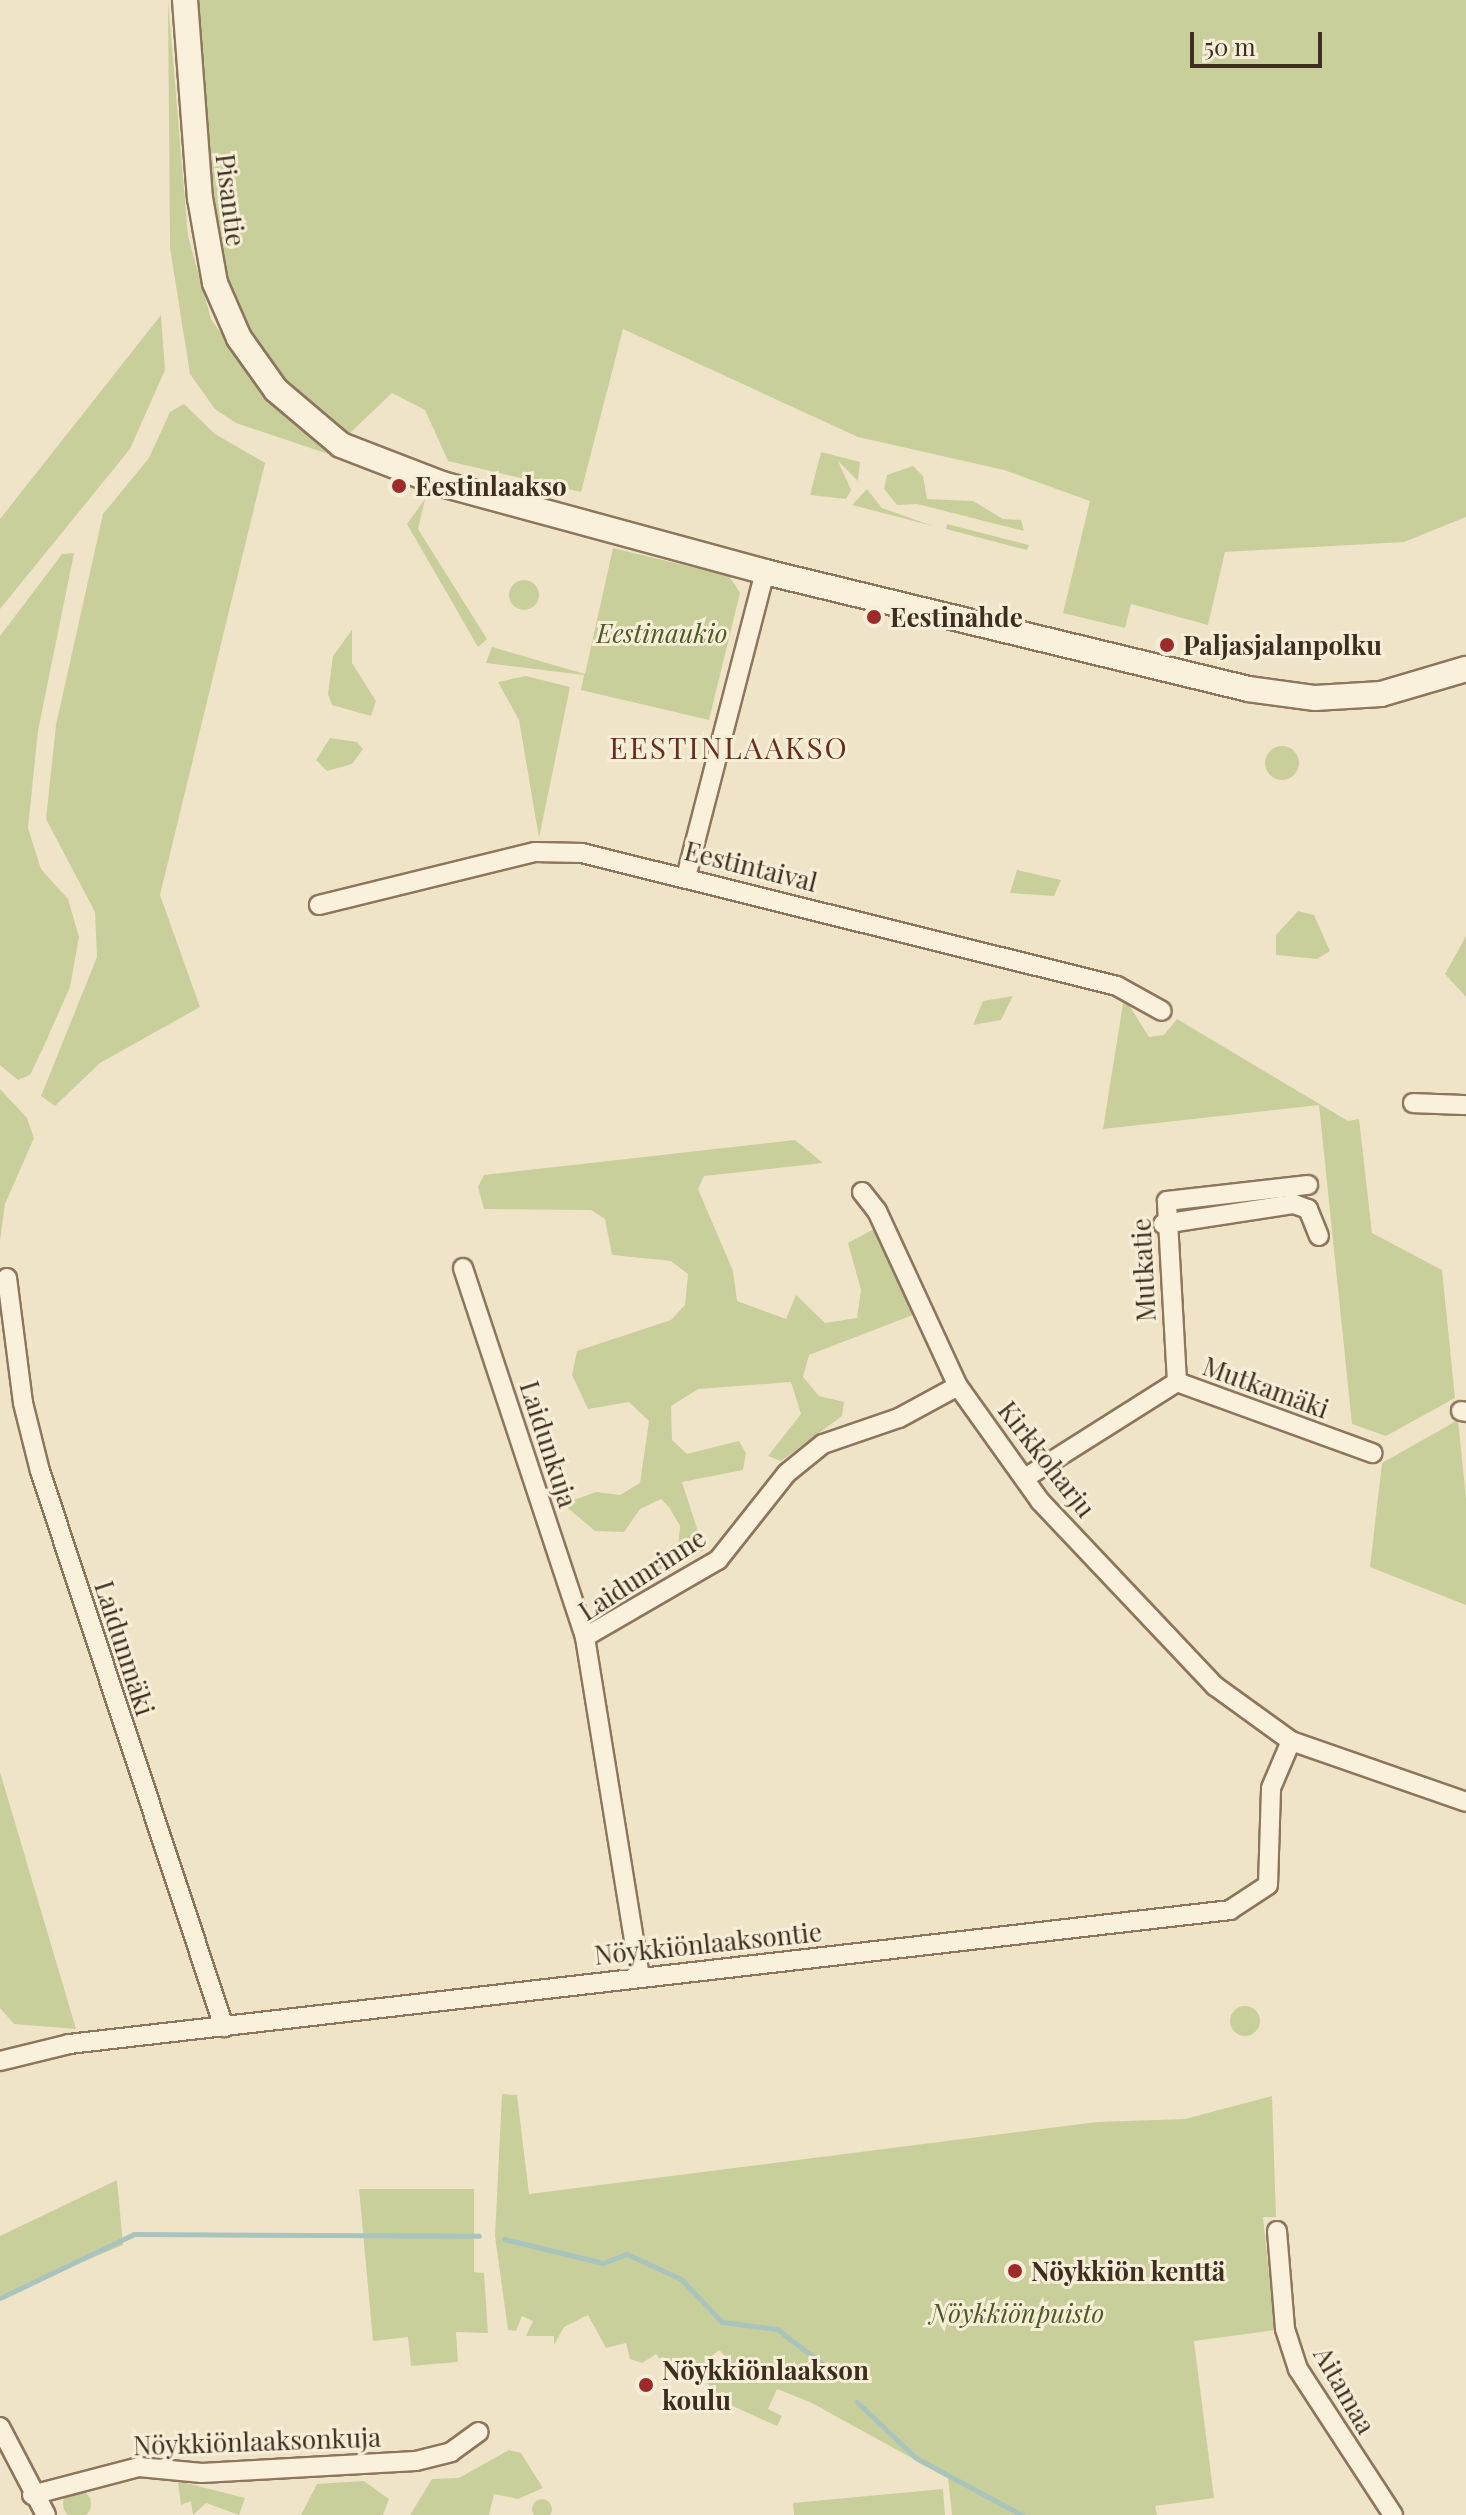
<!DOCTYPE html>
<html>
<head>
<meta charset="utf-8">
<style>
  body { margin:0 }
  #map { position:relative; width:1466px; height:2515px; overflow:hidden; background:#f0e4c8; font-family:"Playfair Display",serif }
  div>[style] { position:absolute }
  .green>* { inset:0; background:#c9cf9b }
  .round { border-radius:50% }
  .stream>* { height:5px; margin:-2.5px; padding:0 2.5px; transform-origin:2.5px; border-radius:2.5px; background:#a9c4bc }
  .roads { filter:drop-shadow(2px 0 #8d765c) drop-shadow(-2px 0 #8d765c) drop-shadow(0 2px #8d765c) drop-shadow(0 -2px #8d765c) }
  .street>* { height:18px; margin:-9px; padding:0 9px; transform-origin:9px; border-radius:9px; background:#faf1dc }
  .secondary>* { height:24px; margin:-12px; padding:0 12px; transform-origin:12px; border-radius:12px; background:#faf1dc }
  .dots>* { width:22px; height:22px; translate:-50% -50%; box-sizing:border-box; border:4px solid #f7eed8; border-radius:50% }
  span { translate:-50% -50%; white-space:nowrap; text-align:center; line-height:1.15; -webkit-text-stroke:6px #f7eed8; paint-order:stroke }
  .street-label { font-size:26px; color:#3d2e20 }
  .poi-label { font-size:26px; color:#3d2e20; font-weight:700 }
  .left { translate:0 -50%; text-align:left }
  .park-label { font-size:26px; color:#4d5a26; font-style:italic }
  .quarter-label { font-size:30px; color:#6b2e1e; letter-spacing:2px }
  .scale { position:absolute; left:1190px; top:32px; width:132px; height:36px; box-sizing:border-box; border:4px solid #3d2e20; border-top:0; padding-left:10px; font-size:24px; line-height:28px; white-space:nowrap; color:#3d2e20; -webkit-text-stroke:6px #f7eed8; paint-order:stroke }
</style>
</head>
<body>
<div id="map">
  <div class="green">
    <div style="clip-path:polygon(168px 0,188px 236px,211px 319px,267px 400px,340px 458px,236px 423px,215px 409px,190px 374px,170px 248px)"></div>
    <div style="clip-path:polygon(196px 0,1466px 0,1466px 517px,1404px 542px,1225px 552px,1208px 625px,1131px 604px,1125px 628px,1063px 613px,1090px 501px,1004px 470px,858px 437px,623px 329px,581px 492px,448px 461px,425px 410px,392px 393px,349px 434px,292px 391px,252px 339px,226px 281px,214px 231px)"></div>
    <div style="clip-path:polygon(161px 315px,165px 370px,130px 449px,0 609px,0 519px)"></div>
    <div style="clip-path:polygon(184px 404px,215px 434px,265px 463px,160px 895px,200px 1007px,100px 1063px,55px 1106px,41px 1096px,97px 957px,95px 912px,46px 819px,56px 725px,103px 514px,149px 458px,170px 412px)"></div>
    <div style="clip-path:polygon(821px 452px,860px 462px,858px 481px,838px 461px,851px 490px,846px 499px,810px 495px)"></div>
    <div style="clip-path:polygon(913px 466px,923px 476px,927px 499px,973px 501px,1003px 519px,1021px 520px,1024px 531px,917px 504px,897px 505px,884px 489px,887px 475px)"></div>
    <div style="clip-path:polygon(867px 489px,882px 508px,933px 526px,852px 505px)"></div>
    <div style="clip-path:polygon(425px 499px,418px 529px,487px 639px,478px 647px,407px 524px)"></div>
    <div style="clip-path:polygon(947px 524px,1029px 545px,1027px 550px,946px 529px)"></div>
    <div style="clip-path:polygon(613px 548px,729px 576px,740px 593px,709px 720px,581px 690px,584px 675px,486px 663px,492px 647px,585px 674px)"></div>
    <div style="clip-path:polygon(74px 553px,38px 731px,28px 828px,41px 869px,68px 899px,79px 937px,70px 987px,43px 1048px,30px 1075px,18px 1080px,0 1065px,0 636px,62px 554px)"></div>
    <div class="round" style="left:509px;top:580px;width:30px;height:30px"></div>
    <div style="clip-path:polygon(352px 630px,352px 663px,376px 701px,371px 716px,332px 705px,328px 694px,333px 656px)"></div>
    <div style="clip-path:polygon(526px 676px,570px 687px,539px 838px,519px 720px,498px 682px)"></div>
    <div style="clip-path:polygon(330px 738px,357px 742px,363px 749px,352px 764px,327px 771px,316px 760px)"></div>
    <div class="round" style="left:1265px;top:746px;width:34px;height:34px"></div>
    <div style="clip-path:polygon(1017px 870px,1061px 880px,1054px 896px,1010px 893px)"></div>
    <div style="clip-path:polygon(1298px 911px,1314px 915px,1330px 951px,1317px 959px,1276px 955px,1276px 935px)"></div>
    <div style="clip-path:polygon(1466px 936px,1466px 997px,1445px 974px)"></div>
    <div style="clip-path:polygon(1013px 996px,1001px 1020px,973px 1025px,983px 1001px)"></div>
    <div style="clip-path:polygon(1124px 997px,1149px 1037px,1164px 1035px,1177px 1019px,1348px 1121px,1359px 1119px,1372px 1233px,1442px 1270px,1455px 1398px,1386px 1436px,1352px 1424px,1319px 1105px,1103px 1129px)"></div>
    <div style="clip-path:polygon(0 1089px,27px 1118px,34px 1138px,5px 1204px,0 1241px)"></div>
    <div style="clip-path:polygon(795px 1140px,823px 1163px,704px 1176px,698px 1189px,733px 1271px,737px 1301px,786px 1319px,796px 1295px,825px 1323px,857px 1318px,861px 1290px,848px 1243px,874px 1229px,918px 1313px,809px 1355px,803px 1377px,819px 1396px,844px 1402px,842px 1416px,781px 1461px,768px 1456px,801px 1414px,791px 1382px,698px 1389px,671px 1406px,672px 1440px,687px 1454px,739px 1441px,746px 1453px,743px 1470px,682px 1482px,704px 1550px,647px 1583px,645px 1565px,678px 1549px,680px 1526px,669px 1507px,661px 1499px,640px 1509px,624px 1532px,595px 1531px,563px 1504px,596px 1492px,620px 1495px,640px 1483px,649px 1421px,629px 1402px,588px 1409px,572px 1375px,577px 1351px,671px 1320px,685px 1305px,688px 1274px,671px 1261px,612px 1255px,605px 1219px,591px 1210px,484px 1209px,478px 1187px,484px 1175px)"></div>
    <div style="clip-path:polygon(1458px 1420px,1466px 1498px,1466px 1605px,1370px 1567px,1382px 1463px)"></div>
    <div style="clip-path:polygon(0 1772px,76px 2029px,14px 2024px,0 2008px)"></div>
    <div class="round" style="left:1230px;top:2006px;width:30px;height:30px"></div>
    <div style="clip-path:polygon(502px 2094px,517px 2095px,529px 2194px,1097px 2122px,1185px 2119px,1272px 2096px,1276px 2217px,1263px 2217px,1275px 2330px,1194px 2341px,1214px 2498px,1155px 2506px,1157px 2515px,952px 2515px,948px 2478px,810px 2402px,777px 2389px,768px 2409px,782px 2416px,777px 2426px,726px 2403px,706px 2382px,728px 2359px,734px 2364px,719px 2350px,695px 2371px,687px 2364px,670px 2374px,656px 2354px,642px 2363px,630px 2359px,626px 2343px,606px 2348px,588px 2315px,564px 2327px,554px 2345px,554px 2336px,526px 2336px,533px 2321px,522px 2316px,516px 2331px,508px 2330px,495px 2236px)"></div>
    <div style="clip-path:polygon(117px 2180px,123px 2245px,0 2296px,0 2236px)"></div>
    <div style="clip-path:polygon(359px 2189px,474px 2189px,474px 2272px,484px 2273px,488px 2333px,456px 2332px,458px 2362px,411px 2366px,408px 2337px,373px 2341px)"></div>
    <div style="clip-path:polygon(509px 2450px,521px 2453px,543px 2488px,518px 2499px,494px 2494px,489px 2515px,410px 2515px,432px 2479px,459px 2478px)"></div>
    <div style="clip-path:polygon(178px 2481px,245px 2498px,239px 2515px,206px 2503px,193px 2515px,191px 2501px,181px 2505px)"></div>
    <div style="clip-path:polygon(364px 2481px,389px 2499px,383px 2515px,301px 2515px,317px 2484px)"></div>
    <div style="clip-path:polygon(943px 2489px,945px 2515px,794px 2515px,793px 2503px)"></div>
    <div class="round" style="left:63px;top:2490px;width:28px;height:28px"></div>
    <div class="round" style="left:532px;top:2499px;width:20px;height:20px"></div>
  </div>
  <div class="stream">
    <div style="left:504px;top:2239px;width:102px;rotate:13.6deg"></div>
    <div style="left:603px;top:2263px;width:26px;rotate:-21deg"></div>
    <div style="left:627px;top:2254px;width:60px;rotate:24.8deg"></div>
    <div style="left:681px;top:2279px;width:59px;rotate:46.4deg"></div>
    <div style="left:722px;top:2322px;width:55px;rotate:7.3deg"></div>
    <div style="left:777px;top:2329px;width:59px;rotate:37.5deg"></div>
    <div style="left:0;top:2298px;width:148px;rotate:-25.5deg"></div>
    <div style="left:134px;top:2234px;width:345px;rotate:0.3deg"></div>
    <div style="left:857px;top:2402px;width:81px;rotate:43.5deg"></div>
    <div style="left:916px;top:2458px;width:120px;rotate:28.3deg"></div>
  </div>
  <div class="roads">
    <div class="street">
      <div style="left:686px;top:877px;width:315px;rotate:-75.5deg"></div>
      <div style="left:319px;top:905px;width:222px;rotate:-13.8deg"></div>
      <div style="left:535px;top:852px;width:47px;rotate:1.2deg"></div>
      <div style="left:582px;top:853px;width:551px;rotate:13.96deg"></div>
      <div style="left:1117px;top:986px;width:51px;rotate:29.1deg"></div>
      <div style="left:1413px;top:1103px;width:53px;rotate:2.2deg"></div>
      <div style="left:862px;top:1192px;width:24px;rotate:52deg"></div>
      <div style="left:877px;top:1211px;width:193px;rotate:65.2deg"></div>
      <div style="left:958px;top:1386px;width:141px;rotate:54.5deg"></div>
      <div style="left:1040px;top:1501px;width:255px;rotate:46.6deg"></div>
      <div style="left:1215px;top:1686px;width:94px;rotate:35.9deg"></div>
      <div style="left:1291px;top:1741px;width:185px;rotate:19.2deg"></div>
      <div style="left:1163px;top:1224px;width:133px;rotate:-8.7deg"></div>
      <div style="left:1294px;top:1204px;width:15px;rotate:20deg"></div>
      <div style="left:1308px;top:1209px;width:29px;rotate:68deg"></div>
      <div style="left:463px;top:1268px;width:389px;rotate:71.7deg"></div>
      <div style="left:7px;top:1278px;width:126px;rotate:82.7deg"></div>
      <div style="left:23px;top:1403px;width:70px;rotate:76deg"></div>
      <div style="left:40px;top:1471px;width:586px;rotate:71.69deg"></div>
      <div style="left:1177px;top:1382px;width:181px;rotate:-93.2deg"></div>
      <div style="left:1167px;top:1201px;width:142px;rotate:-6.5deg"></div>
      <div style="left:1461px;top:1411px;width:5px;rotate:11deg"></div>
      <div style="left:1025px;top:1478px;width:180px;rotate:-32.3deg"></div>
      <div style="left:1177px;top:1382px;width:208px;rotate:20deg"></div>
      <div style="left:640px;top:1977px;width:344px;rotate:-99.2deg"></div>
      <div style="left:585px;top:1637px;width:154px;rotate:-30.1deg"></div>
      <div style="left:718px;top:1560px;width:111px;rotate:-51.6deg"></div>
      <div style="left:787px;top:1473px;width:46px;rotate:-38.9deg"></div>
      <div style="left:823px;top:1444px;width:80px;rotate:-18.9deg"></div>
      <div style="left:899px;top:1418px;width:67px;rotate:-28.5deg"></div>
      <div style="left:0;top:2061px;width:71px;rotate:-13.8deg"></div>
      <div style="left:69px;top:2044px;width:1169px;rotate:-6.58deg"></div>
      <div style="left:1230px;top:1910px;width:45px;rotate:-33.3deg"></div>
      <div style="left:1268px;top:1885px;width:97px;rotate:-88.2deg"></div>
      <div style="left:1271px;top:1788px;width:51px;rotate:-66.9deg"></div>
      <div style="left:1277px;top:2231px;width:98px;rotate:85.3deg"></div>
      <div style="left:1285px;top:2329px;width:42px;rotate:72deg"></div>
      <div style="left:1298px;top:2369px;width:174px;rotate:56.9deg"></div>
      <div style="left:0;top:2427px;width:99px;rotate:62.4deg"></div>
      <div style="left:32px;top:2495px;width:111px;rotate:-14.7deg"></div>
      <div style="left:139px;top:2467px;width:63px;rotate:5.4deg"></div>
      <div style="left:202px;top:2473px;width:214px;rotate:-3.2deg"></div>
      <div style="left:416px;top:2461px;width:36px;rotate:-14deg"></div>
      <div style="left:451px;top:2452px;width:34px;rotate:-36deg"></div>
    </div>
    <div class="secondary">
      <div style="left:185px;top:0;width:199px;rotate:85.7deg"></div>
      <div style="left:200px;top:198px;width:86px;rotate:80deg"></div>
      <div style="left:215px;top:283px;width:60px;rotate:66.4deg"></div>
      <div style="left:239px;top:338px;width:64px;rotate:54.6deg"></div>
      <div style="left:276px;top:390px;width:85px;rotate:40.2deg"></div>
      <div style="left:341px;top:445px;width:108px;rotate:21.1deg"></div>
      <div style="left:442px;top:484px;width:335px;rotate:15.2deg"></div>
      <div style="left:765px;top:572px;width:497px;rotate:13.6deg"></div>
      <div style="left:1248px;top:689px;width:68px;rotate:7.7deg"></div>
      <div style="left:1315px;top:698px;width:66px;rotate:-3.5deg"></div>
      <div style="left:1381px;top:694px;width:89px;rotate:-16.4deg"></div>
    </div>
  </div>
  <div class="dots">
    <div style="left:399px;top:486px;background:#9e2a2b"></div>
    <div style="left:874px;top:617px;background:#9e2a2b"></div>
    <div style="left:1167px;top:645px;background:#9e2a2b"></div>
    <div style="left:1015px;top:2271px;background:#9e2a2b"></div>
    <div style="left:646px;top:2385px;background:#9e2a2b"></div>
  </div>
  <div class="street-label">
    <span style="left:231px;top:200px;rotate:83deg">Pisantie</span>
    <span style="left:751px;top:866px;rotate:14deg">Eestintaival</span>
    <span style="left:1143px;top:1270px;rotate:-93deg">Mutkatie</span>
    <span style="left:1266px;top:1387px;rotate:20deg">Mutkamäki</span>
    <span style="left:549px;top:1444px;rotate:72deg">Laidunkuja</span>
    <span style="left:1047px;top:1459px;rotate:52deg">Kirkkoharju</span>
    <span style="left:642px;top:1574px;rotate:-33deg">Laidunrinne</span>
    <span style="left:125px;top:1648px;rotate:72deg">Laidunmäki</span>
    <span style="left:708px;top:1943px;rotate:-6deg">Nöykkiönlaaksontie</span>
    <span style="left:1345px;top:2390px;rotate:60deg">Aitamaa</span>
    <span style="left:257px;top:2441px;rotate:-2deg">Nöykkiönlaaksonkuja</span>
  </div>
  <div class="poi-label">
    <span class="left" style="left:415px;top:486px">Eestinlaakso</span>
    <span class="left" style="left:890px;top:617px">Eestinahde</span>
    <span class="left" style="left:1183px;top:645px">Paljasjalanpolku</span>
    <span class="left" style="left:1031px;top:2271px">Nöykkiön kenttä</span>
    <span class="left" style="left:662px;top:2385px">Nöykkiönlaakson<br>koulu</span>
  </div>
  <div class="park-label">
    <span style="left:662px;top:633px">Eestinaukio</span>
    <span style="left:1017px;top:2313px">Nöykkiönpuisto</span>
  </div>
  <div class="quarter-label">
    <span style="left:729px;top:747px">EESTINLAAKSO</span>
  </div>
  <div class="scale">50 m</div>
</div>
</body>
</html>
